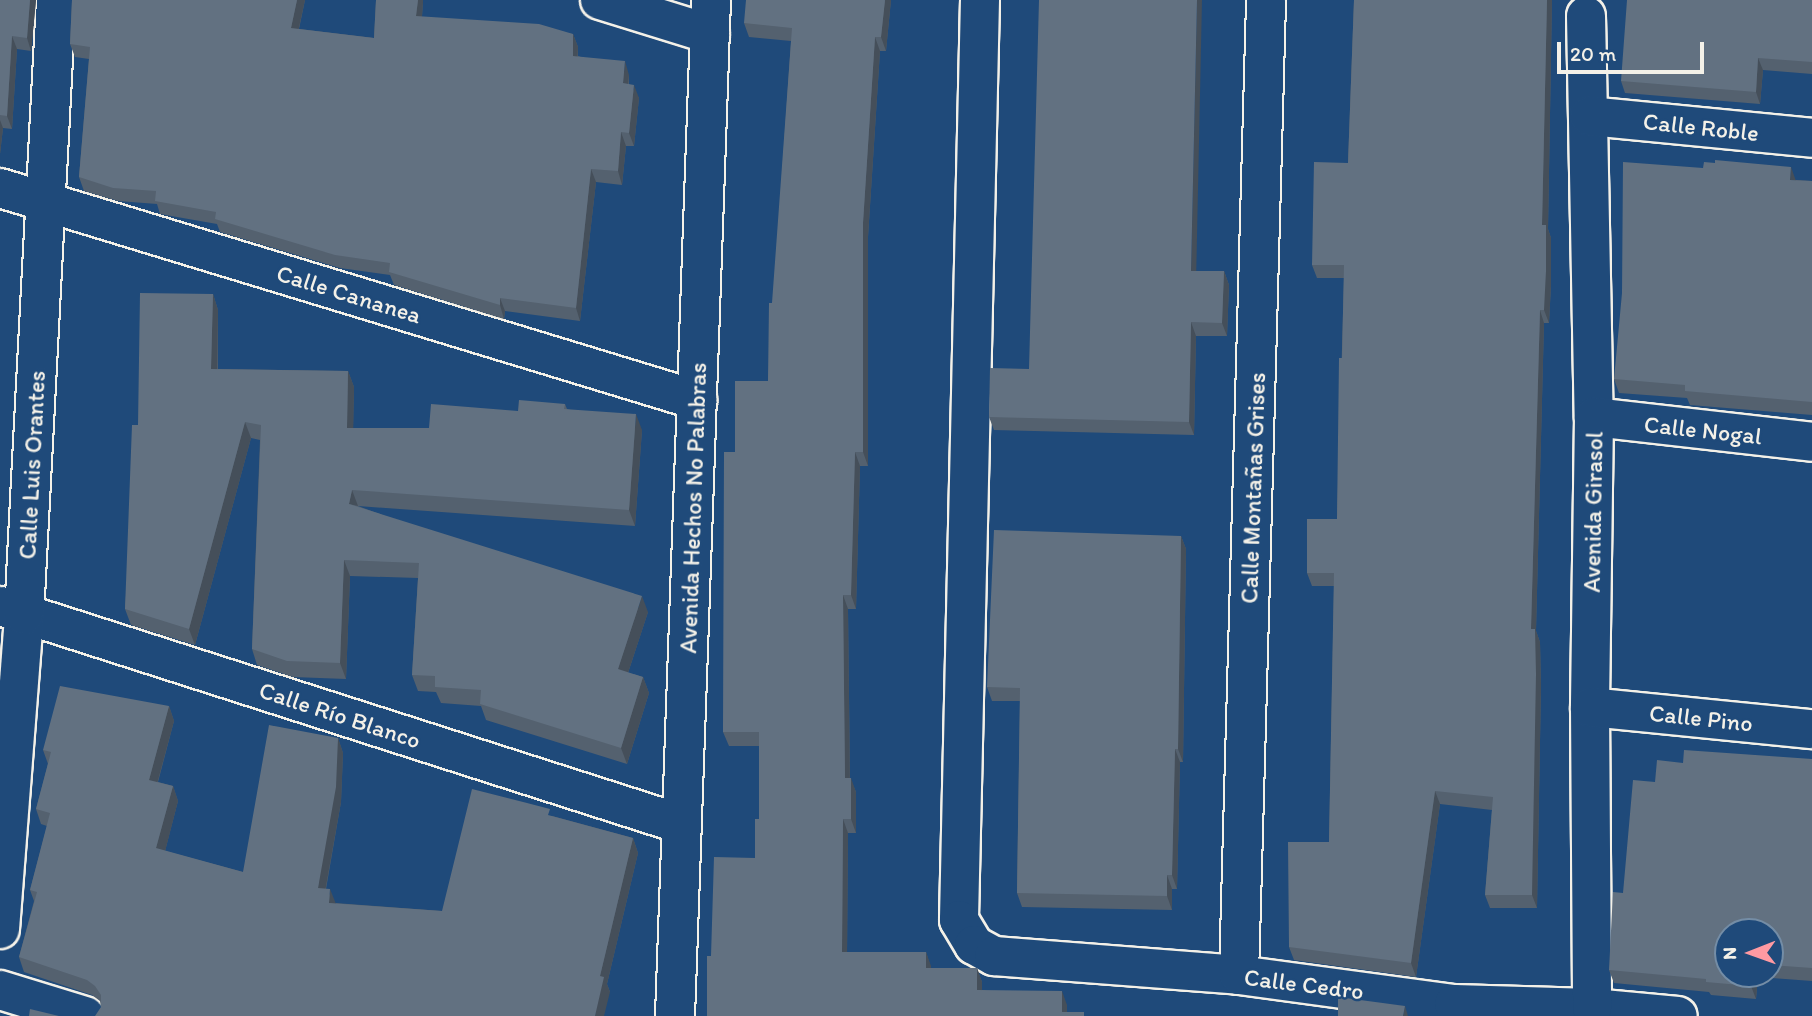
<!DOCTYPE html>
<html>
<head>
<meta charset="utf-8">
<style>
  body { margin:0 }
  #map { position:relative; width:1812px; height:1016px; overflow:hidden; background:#1f4a7a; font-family:Itim,sans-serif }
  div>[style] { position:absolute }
  .roads { filter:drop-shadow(2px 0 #f4f1e8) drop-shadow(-2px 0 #f4f1e8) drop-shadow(0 2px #f4f1e8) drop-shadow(0 -2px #f4f1e8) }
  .minor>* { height:38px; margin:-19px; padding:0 19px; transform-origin:19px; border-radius:19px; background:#1f4a7a }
  .wall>* { inset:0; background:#54616f }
  .shaded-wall>* { inset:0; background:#454f5a }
  .building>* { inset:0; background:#627181 }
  span { translate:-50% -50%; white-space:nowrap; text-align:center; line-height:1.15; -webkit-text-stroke:5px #1f4a7a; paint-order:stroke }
  .street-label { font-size:24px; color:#f4f1e8 }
  .north { position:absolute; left:1714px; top:918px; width:70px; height:70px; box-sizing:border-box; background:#1f4a7a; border:2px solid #748da6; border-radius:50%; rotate:269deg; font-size:19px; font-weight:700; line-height:28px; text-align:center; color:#f4f1e8 }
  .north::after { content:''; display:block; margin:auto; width:24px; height:32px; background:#ff9aa2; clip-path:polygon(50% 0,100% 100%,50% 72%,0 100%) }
  .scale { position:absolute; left:1557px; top:42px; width:147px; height:32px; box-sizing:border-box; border:4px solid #f4f1e8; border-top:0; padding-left:9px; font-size:21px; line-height:24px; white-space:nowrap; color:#f4f1e8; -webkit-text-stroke:5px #1f4a7a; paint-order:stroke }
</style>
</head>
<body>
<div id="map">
  <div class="roads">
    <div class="minor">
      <div style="left:600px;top:0;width:115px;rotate:17.2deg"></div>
      <div style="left:980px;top:0;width:920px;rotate:91.31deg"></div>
      <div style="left:959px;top:920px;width:29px;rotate:59deg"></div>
      <div style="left:974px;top:945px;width:23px;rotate:29deg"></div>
      <div style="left:994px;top:956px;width:246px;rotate:4.4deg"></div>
      <div style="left:1239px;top:975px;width:217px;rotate:7.7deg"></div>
      <div style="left:1454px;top:1004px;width:138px;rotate:1.7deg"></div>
      <div style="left:1592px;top:1008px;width:86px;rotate:5.3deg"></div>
      <div style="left:1586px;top:16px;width:401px;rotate:88.9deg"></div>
      <div style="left:1594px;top:417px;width:290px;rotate:90.8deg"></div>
      <div style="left:1590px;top:707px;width:301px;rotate:89.6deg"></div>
      <div style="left:1589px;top:116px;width:224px;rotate:5.6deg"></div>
      <div style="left:0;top:188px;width:729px;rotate:16.92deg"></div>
      <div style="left:1594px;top:417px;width:219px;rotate:6.5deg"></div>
      <div style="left:0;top:606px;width:715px;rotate:17.75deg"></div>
      <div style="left:1590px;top:707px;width:223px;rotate:5.7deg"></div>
      <div style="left:0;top:929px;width:315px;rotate:-85.6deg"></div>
      <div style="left:24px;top:615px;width:616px;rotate:-87.02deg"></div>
      <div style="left:1239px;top:975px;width:975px;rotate:-88.41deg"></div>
      <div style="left:0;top:990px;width:89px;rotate:17deg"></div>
      <div style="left:675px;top:1016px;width:1017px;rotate:-87.97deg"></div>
    </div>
  </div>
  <div class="wall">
    <div style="clip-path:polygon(0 0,36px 0,31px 51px,17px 49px,12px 129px,3px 128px,0 154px)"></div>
    <div style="clip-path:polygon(72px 0,305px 0,299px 29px,374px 38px,376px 0,423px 0,422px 17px,573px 34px,578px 47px,578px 56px,629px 75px,629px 84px,639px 98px,634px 146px,626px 146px,622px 185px,596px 182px,580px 321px,505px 311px,504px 319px,394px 285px,390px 275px,340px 268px,220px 232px,217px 224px,160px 214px,157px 204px,118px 201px,84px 191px,79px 177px,89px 59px,75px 57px,70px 44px)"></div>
    <div style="clip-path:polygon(891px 0,886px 51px,880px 51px,868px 237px,868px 466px,860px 466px,856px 609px,848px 609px,850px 778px,856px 792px,856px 833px,848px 833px,847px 952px,926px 952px,931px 968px,977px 968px,982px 982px,982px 990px,1067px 1005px,1067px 1012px,1085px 1016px,711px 956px,755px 858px,759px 819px,759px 746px,729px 746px,723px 732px,735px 452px,768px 381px,791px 41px,749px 37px,744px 23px)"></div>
    <div style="clip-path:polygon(1354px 0,1552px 0,1548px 229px,1551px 238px,1551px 285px,1549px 323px,1544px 323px,1536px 631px,1540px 642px,1541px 687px,1537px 908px,1490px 908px,1485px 895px,1492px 810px,1440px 804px,1416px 977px,1294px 960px,1289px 947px,1329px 842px,1334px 586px,1312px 586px,1307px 573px,1337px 519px,1344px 278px,1317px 278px,1312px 265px,1348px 163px)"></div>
    <div style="clip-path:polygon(1812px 0,1812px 74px,1763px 70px,1760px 104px,1625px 93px,1621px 81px)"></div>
    <div style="clip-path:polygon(1796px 180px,1812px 181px,1812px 415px,1690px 405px,1687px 398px,1619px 393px,1614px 379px)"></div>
    <div style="clip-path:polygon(1196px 271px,1224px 271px,1229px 285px,1227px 336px,1196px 336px,1194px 435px,994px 430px,989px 417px,1029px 369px)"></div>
    <div style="clip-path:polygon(213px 294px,218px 310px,218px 369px,348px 371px,354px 387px,353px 428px,429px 428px,565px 404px,567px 409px,642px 430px,635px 526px,358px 506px,648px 612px,628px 673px,643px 677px,649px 693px,627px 764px,486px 720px,481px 706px,441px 703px,436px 692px,418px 691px,412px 675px,418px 578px,350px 576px,346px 679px,293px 677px,257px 665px,252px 649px,260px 440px,251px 438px,195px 645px,131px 625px,125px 609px,138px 425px)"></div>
    <div style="clip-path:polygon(1181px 536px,1186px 549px,1183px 762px,1180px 762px,1177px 889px,1172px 889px,1172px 910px,1022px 907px,1017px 893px,1020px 701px,992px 701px,987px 687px)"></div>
    <div style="clip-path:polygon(169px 706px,174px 721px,158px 782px,173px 786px,178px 801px,165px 851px,243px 872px,338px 738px,343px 753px,341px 802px,326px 889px,335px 903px,442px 911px,552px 816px,633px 838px,638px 853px,607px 984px,610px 992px,101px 1007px,100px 1001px,92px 995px,24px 972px,19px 957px,34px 901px,30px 890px,47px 826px,41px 824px,36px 809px,48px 764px,43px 750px)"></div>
    <div style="clip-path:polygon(evenodd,1812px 759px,1812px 981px,1758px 977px,1756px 999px,1711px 995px,1709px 992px,1614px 983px,1609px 970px,1623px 893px,1655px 782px,1683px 763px,1812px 759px,1770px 932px,1770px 974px,1728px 974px,1770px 932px)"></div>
  </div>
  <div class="shaded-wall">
    <div style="clip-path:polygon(30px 0,36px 0,31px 51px,27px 38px)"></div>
    <div style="clip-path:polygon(297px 0,305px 0,296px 41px,291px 28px)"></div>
    <div style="clip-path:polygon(418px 0,423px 0,423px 2px,421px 30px,416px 16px)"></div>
    <div style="clip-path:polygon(885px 0,891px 0,886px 51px,881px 37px)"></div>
    <div style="clip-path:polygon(1197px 0,1202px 0,1196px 284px,1191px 271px)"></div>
    <div style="clip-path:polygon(1547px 0,1552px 0,1548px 229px,1551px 238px,1551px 285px,1549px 323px,1544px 310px,1542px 225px)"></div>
    <div style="clip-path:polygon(573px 34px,578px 47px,577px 69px,573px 56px)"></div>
    <div style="clip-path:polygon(12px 36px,17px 49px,12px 129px,7px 116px)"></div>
    <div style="clip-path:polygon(875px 37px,880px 51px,868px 237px,868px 466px,863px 452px,863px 223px)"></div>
    <div style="clip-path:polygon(1758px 58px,1763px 70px,1760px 104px,1756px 92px)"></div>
    <div style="clip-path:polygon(625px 61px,629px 75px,627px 97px,623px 83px)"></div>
    <div style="clip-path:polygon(634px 85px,639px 98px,634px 146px,629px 133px)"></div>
    <div style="clip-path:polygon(0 120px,3px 128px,0 154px)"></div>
    <div style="clip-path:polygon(621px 132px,626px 146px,622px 185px,618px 171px)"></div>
    <div style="clip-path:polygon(1791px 167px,1796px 181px,1790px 180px)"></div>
    <div style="clip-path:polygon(591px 169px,596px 182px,580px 321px,576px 308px)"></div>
    <div style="clip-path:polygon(1224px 271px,1229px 285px,1227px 336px,1222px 323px)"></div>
    <div style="clip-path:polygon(213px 294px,218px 310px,217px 385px,211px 369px)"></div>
    <div style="clip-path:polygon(500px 298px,505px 311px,504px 319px,500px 305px)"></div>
    <div style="clip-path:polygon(1540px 310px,1544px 323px,1536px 631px,1540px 642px,1541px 687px,1537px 908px,1532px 895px,1531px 629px)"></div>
    <div style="clip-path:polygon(1191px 322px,1196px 336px,1194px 435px,1189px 422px)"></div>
    <div style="clip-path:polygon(348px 371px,354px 387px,353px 444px,347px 428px)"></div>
    <div style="clip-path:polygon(636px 414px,642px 430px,635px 526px,629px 510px)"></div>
    <div style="clip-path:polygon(245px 422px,251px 438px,195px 645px,189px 629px)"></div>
    <div style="clip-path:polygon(855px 452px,860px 466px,856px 609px,851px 595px)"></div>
    <div style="clip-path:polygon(352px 490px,358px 506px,349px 504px)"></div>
    <div style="clip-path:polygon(1181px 536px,1186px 549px,1183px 762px,1178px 749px)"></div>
    <div style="clip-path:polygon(344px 560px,350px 576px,346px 679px,340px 663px)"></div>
    <div style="clip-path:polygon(843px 595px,848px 609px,850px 792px,845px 778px)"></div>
    <div style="clip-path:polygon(642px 596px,648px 612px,624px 685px,618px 669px)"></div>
    <div style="clip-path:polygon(643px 677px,649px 693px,627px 764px,621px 748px)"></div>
    <div style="clip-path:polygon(169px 706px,174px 721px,154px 795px,149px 780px)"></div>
    <div style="clip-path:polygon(338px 738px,343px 753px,341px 802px,323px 903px,318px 888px)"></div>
    <div style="clip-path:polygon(1175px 749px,1180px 762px,1177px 889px,1172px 875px)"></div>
    <div style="clip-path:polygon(851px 778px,856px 792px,856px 833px,851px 819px)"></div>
    <div style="clip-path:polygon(173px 786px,178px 801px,162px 863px,156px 848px)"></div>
    <div style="clip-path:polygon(1435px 791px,1440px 804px,1416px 977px,1411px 963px)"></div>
    <div style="clip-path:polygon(843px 819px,848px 833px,847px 966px,842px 952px)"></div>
    <div style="clip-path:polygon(633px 838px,638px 853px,607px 984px,610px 992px,604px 1016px,595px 1016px,600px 976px)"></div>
    <div style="clip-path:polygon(1167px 875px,1172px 889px,1172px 910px,1167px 896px)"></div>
    <div style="clip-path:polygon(330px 889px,336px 904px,329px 903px)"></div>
    <div style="clip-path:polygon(926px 952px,931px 966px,931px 982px,926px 968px)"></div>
    <div style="clip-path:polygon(977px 968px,982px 982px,982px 1004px,977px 990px)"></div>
    <div style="clip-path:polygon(1752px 974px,1757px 974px,1758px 977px,1756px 999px,1751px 986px)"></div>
    <div style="clip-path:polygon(1062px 991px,1067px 1005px,1067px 1016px,1062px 1012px)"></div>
    <div style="clip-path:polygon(1405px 1006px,1408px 1016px,1403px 1016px)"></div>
  </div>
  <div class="building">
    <div style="clip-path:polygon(0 0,30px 0,27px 38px,12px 36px,7px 116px,0 115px)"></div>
    <div style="clip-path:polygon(72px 0,297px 0,291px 28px,374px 38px,376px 0,418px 0,416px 16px,539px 24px,573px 34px,573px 56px,625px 61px,623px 83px,634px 85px,629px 133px,621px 132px,618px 171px,591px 169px,576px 308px,500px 298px,500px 305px,389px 272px,390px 263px,335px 255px,215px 219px,216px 212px,155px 201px,156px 191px,113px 188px,79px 177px,90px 47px,70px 44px)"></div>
    <div style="clip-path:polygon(746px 0,885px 0,881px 37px,875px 37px,863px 223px,863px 452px,855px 452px,851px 595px,843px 595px,845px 778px,851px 778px,851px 819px,843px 819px,842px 952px,926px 952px,926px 968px,977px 968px,977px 990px,1062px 991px,1062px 1012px,1084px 1012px,1084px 1016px,707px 1016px,707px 956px,711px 956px,714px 857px,755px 858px,755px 819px,759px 819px,759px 732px,723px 732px,724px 452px,735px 452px,735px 381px,768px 381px,769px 303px,772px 303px,792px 28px,744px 23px)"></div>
    <div style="clip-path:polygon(1039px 0,1197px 0,1191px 271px,1224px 271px,1222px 323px,1191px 322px,1189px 422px,989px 417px,990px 368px,1029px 369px)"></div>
    <div style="clip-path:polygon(1354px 0,1547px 0,1542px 225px,1546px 225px,1546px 271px,1544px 310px,1540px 310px,1531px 629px,1535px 629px,1536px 674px,1532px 895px,1485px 895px,1493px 797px,1435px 791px,1411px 963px,1289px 947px,1288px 842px,1329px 842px,1334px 573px,1307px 573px,1307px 519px,1337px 519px,1339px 358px,1342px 358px,1344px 265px,1312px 265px,1314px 162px,1348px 163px)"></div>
    <div style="clip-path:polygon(1627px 0,1812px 0,1812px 62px,1758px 58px,1756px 92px,1621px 81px)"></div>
    <div style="clip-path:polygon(1715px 160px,1791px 167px,1790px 180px,1812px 181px,1812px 402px,1685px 391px,1685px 385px,1614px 379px,1622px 293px,1623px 162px,1703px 168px,1704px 162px,1715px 163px)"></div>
    <div style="clip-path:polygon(140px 293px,213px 294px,211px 369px,348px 371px,347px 428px,429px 428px,431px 404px,518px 411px,519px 400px,565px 404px,564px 409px,636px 414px,629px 510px,352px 490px,349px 504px,642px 596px,618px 669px,643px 677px,621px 748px,480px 704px,481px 690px,435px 687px,435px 676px,412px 675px,419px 563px,344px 560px,340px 663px,287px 661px,252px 649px,261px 425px,245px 422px,189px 629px,125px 609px,132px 425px,138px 425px)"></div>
    <div style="clip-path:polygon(994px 530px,1181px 536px,1178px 749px,1175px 749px,1172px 875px,1167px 875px,1167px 896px,1017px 893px,1020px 688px,987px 687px)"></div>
    <div style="clip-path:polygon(60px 686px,169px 706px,149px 780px,173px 786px,156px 848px,243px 872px,269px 725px,338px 738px,336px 787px,318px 888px,330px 889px,329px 903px,442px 911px,472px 789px,550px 809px,548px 815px,633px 838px,600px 976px,604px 977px,595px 1016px,95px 1016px,101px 1007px,101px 995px,95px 986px,87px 980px,19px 957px,37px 892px,30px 890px,50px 813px,36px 809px,51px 752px,43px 750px)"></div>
    <div style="clip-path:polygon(1684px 750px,1812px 759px,1812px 968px,1770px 965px,1770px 932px,1728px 932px,1728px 974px,1752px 974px,1751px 986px,1706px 982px,1706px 979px,1609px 970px,1613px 892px,1623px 893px,1633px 780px,1655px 782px,1657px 760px,1683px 763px)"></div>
    <div style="clip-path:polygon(1338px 997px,1405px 1006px,1403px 1016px,1338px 1016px)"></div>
    <div style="clip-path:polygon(30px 1009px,59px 1016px,29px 1016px)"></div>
  </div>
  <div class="street-label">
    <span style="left:1701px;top:127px;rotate:6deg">Calle Roble</span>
    <span style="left:349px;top:294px;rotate:17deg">Calle Cananea</span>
    <span style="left:1703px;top:430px;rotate:6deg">Calle Nogal</span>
    <span style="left:32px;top:465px;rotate:-87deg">Calle Luis Orantes</span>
    <span style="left:1253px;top:488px;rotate:-88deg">Calle Montañas Grises</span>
    <span style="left:693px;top:508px;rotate:-88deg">Avenida Hechos No Palabras</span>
    <span style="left:1593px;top:512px;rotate:-89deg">Avenida Girasol</span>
    <span style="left:340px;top:715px;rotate:18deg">Calle Río Blanco</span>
    <span style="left:1701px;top:718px;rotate:6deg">Calle Pino</span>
    <span style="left:1304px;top:984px;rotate:7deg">Calle Cedro</span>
  </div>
  <div class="north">N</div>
  <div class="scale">20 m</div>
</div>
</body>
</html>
